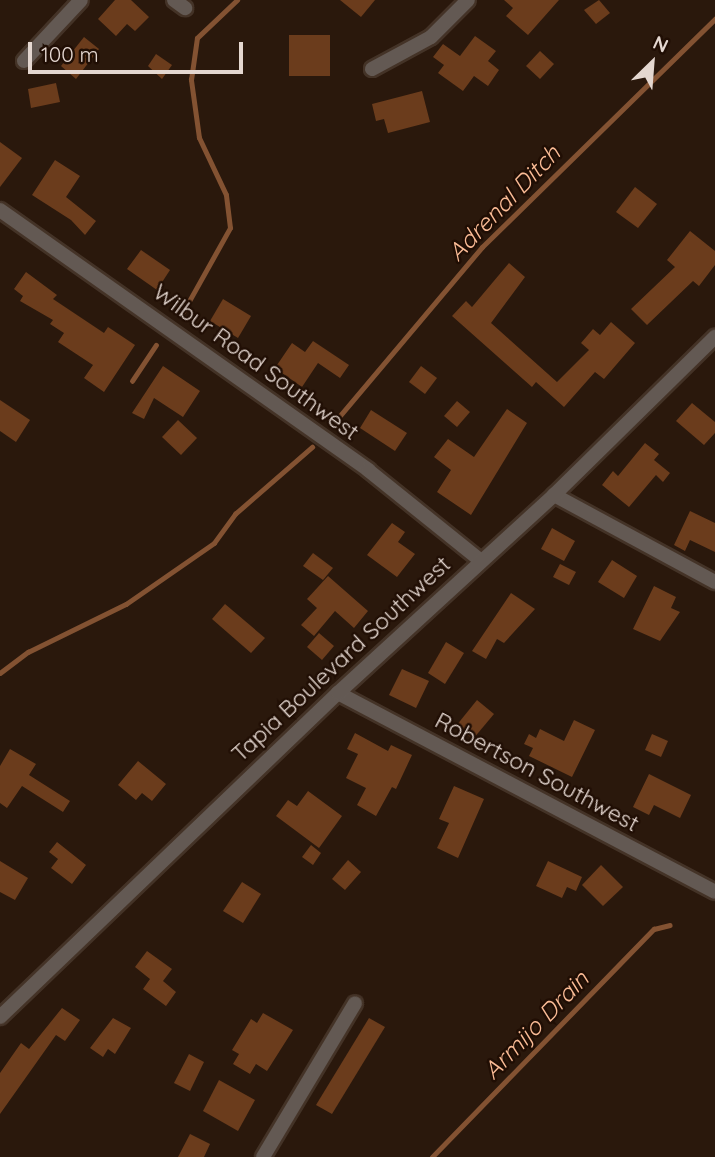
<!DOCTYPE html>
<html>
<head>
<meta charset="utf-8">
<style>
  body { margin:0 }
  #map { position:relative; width:715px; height:1157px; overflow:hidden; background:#2a180c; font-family:Quicksand,sans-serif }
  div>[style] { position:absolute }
  .stream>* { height:4.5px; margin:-2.25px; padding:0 2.25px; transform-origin:2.25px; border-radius:2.25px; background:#835232 }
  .building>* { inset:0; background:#6b3c1c }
  .roads { filter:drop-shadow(2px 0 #443327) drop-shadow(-2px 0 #443327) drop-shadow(0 2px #443327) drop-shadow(0 -2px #443327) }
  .minor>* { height:14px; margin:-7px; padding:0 7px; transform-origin:7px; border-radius:7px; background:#635953 }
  span { translate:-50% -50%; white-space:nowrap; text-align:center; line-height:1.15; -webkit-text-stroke:5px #200e04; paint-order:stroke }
  .street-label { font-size:23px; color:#e4d7d0 }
  .water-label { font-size:24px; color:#fbbc96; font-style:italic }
  .north { position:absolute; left:617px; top:28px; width:70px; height:70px; -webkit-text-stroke:5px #200e04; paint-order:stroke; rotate:25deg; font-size:19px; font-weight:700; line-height:28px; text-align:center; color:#e4d7d0 }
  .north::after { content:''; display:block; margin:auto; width:24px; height:32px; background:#e4d7d0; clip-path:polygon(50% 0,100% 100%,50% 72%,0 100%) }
  .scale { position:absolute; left:28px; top:42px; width:215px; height:32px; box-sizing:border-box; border:4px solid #e4d7d0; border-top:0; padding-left:9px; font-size:21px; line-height:24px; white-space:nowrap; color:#e4d7d0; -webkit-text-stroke:5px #200e04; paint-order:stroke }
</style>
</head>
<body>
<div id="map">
  <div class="stream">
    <div style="left:183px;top:312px;width:96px;rotate:-60.8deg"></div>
    <div style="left:230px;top:228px;width:33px;rotate:-97deg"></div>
    <div style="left:226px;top:195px;width:63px;rotate:-115.3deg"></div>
    <div style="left:199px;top:138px;width:59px;rotate:-97.9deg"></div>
    <div style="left:191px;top:80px;width:42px;rotate:-81.9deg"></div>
    <div style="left:197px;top:38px;width:55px;rotate:-43.5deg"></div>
    <div style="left:132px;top:381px;width:43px;rotate:-56.3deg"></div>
    <div style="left:333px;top:424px;width:231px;rotate:-49.9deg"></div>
    <div style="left:482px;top:247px;width:326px;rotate:-44.4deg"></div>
    <div style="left:0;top:673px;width:35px;rotate:-37deg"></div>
    <div style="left:28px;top:652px;width:109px;rotate:-26.1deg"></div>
    <div style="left:126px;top:604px;width:107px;rotate:-34.7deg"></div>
    <div style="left:214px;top:543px;width:36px;rotate:-54deg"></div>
    <div style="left:235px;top:514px;width:102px;rotate:-41deg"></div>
    <div style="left:432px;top:1157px;width:318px;rotate:-45.8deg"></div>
    <div style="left:654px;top:929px;width:16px;rotate:-14deg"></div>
  </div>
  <div class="building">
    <div style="clip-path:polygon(115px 0,131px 0,149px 17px,135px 31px,127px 24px,116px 36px,98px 19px)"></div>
    <div style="clip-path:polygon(340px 0,375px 0,361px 17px)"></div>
    <div style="clip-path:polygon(504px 0,559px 0,528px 35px,506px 16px,513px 8px)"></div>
    <div style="clip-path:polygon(599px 0,610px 13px,596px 24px,584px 10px)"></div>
    <div style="clip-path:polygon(289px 35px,330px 35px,330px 76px,289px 76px)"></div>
    <div style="clip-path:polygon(475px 36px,496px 51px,488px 61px,499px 70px,488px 86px,474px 76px,463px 91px,438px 73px,444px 65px,433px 57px,443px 44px,460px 56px)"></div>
    <div style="clip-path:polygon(84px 37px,99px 49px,76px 79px,61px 66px)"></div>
    <div style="clip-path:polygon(540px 51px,554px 64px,540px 79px,526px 66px)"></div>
    <div style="clip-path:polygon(156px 54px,172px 65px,162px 79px,148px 66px)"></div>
    <div style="clip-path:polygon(56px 83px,60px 102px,31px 108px,28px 89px)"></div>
    <div style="clip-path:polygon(422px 91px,430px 122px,388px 133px,384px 119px,376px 121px,372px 104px)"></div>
    <div style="clip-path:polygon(0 142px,22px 158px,0 187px)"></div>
    <div style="clip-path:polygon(55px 160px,80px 176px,66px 197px,96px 221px,85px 235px,71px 220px,32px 195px)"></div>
    <div style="clip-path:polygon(635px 187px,657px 204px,638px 228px,616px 212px)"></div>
    <div style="clip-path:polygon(690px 231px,715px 251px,715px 265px,699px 286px,693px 281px,647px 325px,631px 309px,675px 267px,667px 260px)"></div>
    <div style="clip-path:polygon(141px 250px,170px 270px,157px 290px,127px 269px)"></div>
    <div style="clip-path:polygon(509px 263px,525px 277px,491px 323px,557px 382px,589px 350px,581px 343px,593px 329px,600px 335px,611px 322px,635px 343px,604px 379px,595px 372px,564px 407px,536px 382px,532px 387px,452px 316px,466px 301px,472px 307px)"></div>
    <div style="clip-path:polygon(26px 272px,57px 295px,53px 299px,104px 333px,108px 327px,135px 345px,104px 392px,84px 378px,93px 365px,58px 342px,64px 333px,50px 324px,53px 320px,20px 301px,23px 296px,14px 289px)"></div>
    <div style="clip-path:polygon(223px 299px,251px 316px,238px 338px,210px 321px)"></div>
    <div style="clip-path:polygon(313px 341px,349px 365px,340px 378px,318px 363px,302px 387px,275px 368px,292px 343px,305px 352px)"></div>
    <div style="clip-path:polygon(163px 366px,200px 391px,183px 417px,154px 398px,144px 419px,132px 413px)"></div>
    <div style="clip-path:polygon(421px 366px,437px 378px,425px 394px,409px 382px)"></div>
    <div style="clip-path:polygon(0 400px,30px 420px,16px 442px,0 431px)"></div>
    <div style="clip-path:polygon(457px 401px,470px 412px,457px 427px,444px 416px)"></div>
    <div style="clip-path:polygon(692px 403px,715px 422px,715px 433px,704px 445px,676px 421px)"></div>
    <div style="clip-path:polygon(507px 409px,527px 423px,471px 515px,437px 492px,451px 470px,434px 457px,448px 439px,474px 457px)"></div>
    <div style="clip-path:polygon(371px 410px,407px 433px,395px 451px,360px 428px)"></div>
    <div style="clip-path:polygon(178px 420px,197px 438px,181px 455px,162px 437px)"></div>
    <div style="clip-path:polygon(645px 443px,659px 454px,654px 460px,670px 473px,663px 482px,656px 475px,629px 507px,602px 485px,613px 471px,618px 476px)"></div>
    <div style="clip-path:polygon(690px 511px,715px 523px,715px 552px,690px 540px,685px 551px,674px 545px)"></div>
    <div style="clip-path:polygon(392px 523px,405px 532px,398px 542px,415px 554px,397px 577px,367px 555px)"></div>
    <div style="clip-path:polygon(552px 528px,575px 541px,564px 561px,541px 549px)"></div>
    <div style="clip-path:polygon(313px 553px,333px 568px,323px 580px,303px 566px)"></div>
    <div style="clip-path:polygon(612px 560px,637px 576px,624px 598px,598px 582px)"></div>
    <div style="clip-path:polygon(560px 564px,576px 572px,569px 585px,553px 577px)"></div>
    <div style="clip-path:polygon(328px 576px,368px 611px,354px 628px,335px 611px,314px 636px,301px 625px,317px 608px,307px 599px)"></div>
    <div style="clip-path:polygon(654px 586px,676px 597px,671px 608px,680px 612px,660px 641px,633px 629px)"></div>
    <div style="clip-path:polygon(511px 593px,535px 609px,504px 643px,497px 639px,486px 659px,472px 651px)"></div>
    <div style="clip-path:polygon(225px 604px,265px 638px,251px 653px,212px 619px)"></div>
    <div style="clip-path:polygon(319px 633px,334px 646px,322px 660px,307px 647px)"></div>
    <div style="clip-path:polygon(446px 642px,464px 653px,445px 684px,428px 673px)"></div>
    <div style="clip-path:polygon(402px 669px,429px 681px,416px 708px,389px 695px)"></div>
    <div style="clip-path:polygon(477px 700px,494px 714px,473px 739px,456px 726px)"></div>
    <div style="clip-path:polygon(574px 720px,595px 730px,572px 777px,529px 756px,533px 748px,524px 744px,529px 734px,536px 738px,540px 729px,564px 741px)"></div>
    <div style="clip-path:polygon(355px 733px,388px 751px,391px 745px,412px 755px,396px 789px,392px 787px,376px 816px,357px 805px,366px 788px,346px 778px,358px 754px,347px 749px)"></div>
    <div style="clip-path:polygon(652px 734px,668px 741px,661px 757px,645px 750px)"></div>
    <div style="clip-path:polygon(10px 749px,36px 764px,29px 775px,70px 801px,63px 812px,22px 786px,7px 808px,0 803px,0 766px)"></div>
    <div style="clip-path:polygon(138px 761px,166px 784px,152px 801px,142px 793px,136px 800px,118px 785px)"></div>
    <div style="clip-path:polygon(649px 774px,691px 795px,680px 818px,654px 805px,649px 815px,633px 807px)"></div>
    <div style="clip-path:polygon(454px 786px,484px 799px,458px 858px,437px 848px,449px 823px,439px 819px)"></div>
    <div style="clip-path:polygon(308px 791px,342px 816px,319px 848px,276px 816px,288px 800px,297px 806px)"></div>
    <div style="clip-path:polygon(57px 842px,86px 865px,72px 884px,51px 868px,58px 859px,49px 852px)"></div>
    <div style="clip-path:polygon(311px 845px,321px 853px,313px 865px,302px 857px)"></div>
    <div style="clip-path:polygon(348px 860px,361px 872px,345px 890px,332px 879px)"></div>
    <div style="clip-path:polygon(0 861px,28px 878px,15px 900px,0 892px)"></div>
    <div style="clip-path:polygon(548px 861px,582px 877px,576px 891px,567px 887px,562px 898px,536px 886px)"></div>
    <div style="clip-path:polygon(601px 865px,623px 887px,603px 906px,582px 885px)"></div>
    <div style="clip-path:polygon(242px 882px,261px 894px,243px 923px,223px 911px)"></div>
    <div style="clip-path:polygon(147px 951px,172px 969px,163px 981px,176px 992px,166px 1006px,143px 989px,150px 979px,135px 967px)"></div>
    <div style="clip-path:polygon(62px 1008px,80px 1020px,65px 1041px,56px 1035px,0 1114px,0 1073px,21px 1043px,29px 1049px)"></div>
    <div style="clip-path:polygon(263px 1013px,293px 1030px,267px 1071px,256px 1064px,250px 1074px,233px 1064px,239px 1054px,232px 1050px,251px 1019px,257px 1023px)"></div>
    <div style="clip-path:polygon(113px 1018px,131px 1028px,115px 1054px,108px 1049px,103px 1057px,90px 1048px)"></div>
    <div style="clip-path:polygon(369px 1018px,385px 1027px,332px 1114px,316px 1105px)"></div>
    <div style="clip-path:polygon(189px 1054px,204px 1062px,190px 1091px,174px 1083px)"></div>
    <div style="clip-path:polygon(219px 1080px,255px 1100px,238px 1131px,203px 1111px)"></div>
    <div style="clip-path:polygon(190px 1134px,210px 1144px,204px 1157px,178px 1157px)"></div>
  </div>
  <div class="roads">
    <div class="minor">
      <div style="left:174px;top:0;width:14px;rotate:36deg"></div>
      <div style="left:24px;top:61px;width:83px;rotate:-46.9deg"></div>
      <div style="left:372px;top:69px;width:67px;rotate:-28.5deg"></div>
      <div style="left:431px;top:37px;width:52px;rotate:-45deg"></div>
      <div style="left:0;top:210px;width:451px;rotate:35.2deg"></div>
      <div style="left:368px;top:470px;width:144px;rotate:38.8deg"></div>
      <div style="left:554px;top:495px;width:183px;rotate:28.4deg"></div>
      <div style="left:338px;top:693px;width:426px;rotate:27.8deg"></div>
      <div style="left:0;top:1017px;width:468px;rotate:-43.8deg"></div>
      <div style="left:338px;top:693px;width:293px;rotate:-42.5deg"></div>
      <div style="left:554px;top:495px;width:226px;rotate:-44.5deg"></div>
      <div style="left:263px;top:1157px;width:179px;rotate:-59.1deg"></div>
    </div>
  </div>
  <div class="street-label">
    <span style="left:256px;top:362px;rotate:36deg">Wilbur Road Southwest</span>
    <span style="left:341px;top:659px;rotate:-43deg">Tapia Boulevard Southwest</span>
    <span style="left:537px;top:772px;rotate:28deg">Robertson Southwest</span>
  </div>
  <div class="water-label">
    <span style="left:504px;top:203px;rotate:-46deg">Adrenal Ditch</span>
    <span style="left:536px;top:1025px;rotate:-46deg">Armijo Drain</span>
  </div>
  <div class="north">N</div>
  <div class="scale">100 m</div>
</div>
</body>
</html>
